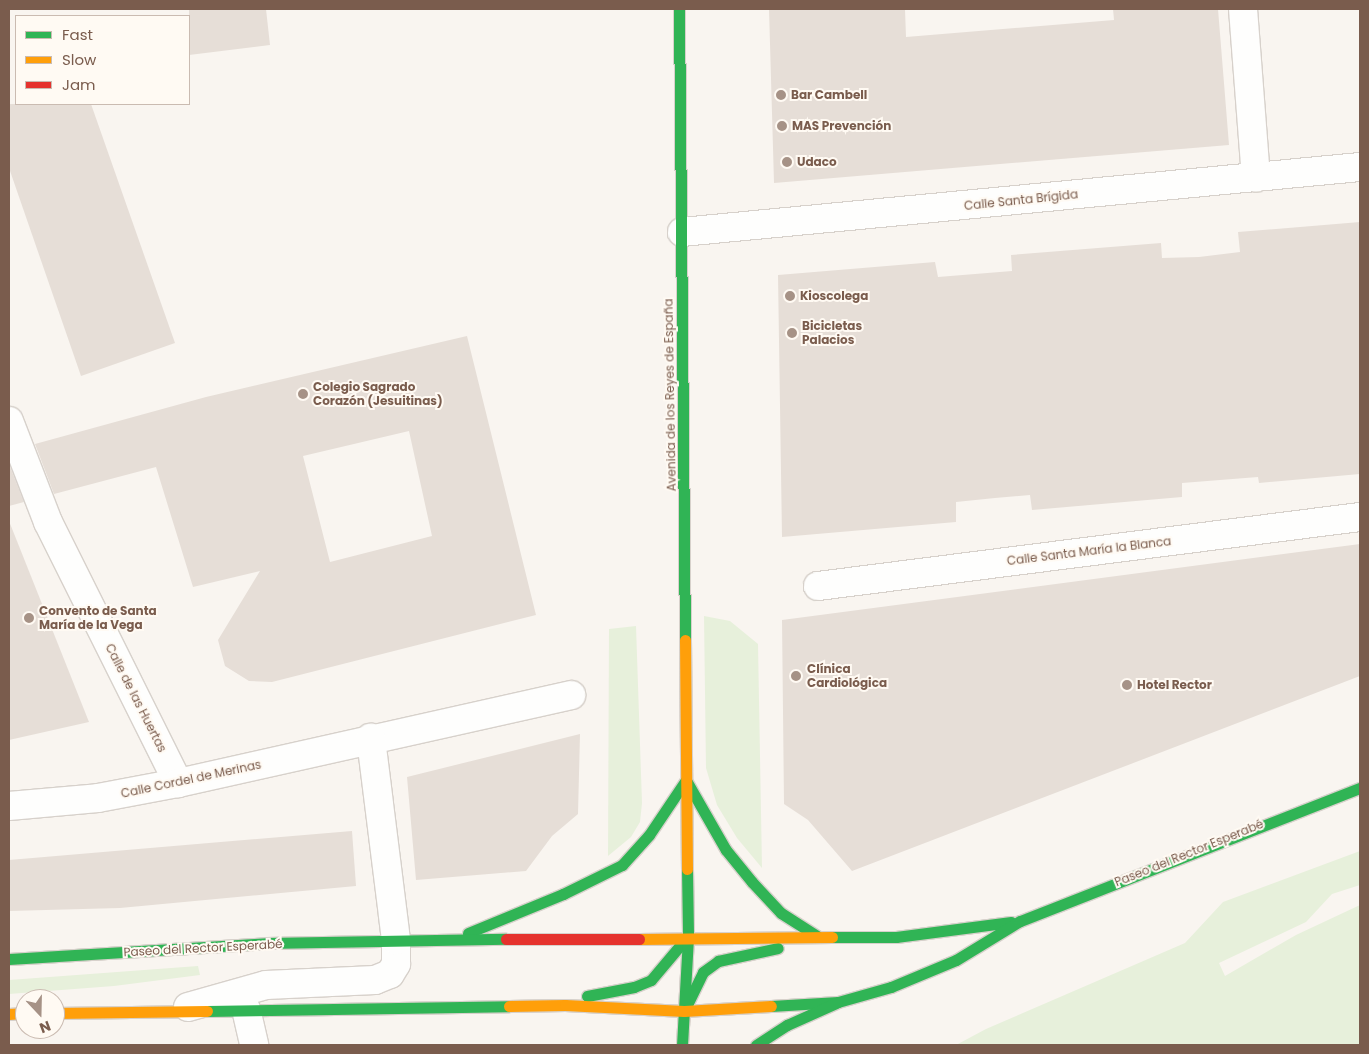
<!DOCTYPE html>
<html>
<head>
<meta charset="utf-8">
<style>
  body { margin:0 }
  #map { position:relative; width:1369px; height:1054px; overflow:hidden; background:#f9f5f0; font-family:Poppins,sans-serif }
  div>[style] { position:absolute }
  .green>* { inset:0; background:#e7f0db }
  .building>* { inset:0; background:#e6ded7 }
  .roads { filter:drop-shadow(1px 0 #d7d1cb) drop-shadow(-1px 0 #d7d1cb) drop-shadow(0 1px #d7d1cb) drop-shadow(0 -1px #d7d1cb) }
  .street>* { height:28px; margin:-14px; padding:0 14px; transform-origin:14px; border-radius:14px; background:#fefefd }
  .fast>* { height:11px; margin:-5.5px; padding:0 5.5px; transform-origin:5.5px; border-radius:5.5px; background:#30b455 }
  .slow>* { height:11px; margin:-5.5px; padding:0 5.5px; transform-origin:5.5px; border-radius:5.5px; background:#ff9f0a }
  .jam>* { height:11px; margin:-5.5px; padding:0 5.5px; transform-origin:5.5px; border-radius:5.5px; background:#e5322d }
  .dots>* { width:14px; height:14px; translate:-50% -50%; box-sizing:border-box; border:2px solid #fffaf3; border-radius:50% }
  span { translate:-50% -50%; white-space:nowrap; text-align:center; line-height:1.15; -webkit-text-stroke:4px #fffaf3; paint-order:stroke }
  .poi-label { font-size:12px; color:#7a5c4d; font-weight:700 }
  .left { translate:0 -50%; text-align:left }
  .street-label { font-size:12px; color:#7a5c4d }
  .frame { position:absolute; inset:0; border:10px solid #7a5c4d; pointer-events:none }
  .legend { position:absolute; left:15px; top:15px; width:175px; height:90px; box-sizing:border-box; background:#fffaf3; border:1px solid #cabbb1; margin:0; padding:6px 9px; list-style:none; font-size:15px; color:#7a5c4d }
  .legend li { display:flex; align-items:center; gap:10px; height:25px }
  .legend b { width:25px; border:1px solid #cabbb1 }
  .north { position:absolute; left:15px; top:989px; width:50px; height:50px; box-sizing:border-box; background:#fffaf3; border:1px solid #cabbb1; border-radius:50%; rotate:159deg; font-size:14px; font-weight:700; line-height:20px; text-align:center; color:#7a5c4d }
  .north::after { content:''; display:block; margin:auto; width:18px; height:22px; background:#a69286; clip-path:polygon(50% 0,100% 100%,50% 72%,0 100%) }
</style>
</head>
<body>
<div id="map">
  <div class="green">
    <div style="clip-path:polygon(704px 616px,730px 621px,758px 644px,762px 868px,737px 838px,717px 805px,706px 768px)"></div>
    <div style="clip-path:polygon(636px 626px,642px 803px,640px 822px,631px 837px,608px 856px,609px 629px)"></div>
    <div style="clip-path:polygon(1360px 851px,1360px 885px,1332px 894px,1306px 922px,1219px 963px,1225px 976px,1296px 935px,1360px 905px,1360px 1045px,956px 1045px,986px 1029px,1185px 943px,1223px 902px)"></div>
    <div style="clip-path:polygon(198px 966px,200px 975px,114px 986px,9px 994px,9px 980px)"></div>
  </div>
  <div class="building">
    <div style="clip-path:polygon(189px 9px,266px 9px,270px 45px,189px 55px)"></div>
    <div style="clip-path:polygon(769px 9px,905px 9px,906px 37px,1114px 20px,1113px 9px,1218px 9px,1229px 145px,774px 183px)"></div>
    <div style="clip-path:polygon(9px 104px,91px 104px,175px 343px,81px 376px,9px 168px)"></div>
    <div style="clip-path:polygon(1360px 222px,1360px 474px,1259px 483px,1258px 477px,1182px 483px,1182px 497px,1032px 510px,1030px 495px,995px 498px,956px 502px,956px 522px,782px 537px,778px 275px,935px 262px,938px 277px,1012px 271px,1011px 255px,1161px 243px,1162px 258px,1199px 257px,1240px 252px,1238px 232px)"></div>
    <div style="clip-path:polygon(evenodd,467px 336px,536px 615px,272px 682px,249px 681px,225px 666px,218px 640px,260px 571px,193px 587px,156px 467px,54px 494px,35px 444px,206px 397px,467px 336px,409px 431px,432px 536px,330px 562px,303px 456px,409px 431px)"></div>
    <div style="clip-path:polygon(9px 464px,24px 502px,9px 506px)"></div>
    <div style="clip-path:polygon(9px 521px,89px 722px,9px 740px)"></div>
    <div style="clip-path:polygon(1360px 544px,1360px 676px,852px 871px,808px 820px,784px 804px,782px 620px)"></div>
    <div style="clip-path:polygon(580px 734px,578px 814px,552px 836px,526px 871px,416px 880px,407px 777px)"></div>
    <div style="clip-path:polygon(352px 831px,356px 886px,120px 908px,9px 911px,9px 860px)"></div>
  </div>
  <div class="roads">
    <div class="street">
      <div style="left:1243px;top:9px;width:169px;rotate:85.6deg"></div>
      <div style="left:682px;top:232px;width:681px;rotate:-5.48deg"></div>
      <div style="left:9px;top:421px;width:108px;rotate:68.9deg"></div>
      <div style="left:48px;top:522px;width:292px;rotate:63.5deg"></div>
      <div style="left:818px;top:586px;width:546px;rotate:-7.26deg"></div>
      <div style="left:9px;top:806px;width:89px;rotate:-5.1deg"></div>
      <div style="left:98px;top:798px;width:81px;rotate:-10.6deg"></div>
      <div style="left:178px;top:783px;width:403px;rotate:-12.6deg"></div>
      <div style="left:188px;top:1007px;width:81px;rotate:-15.8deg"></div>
      <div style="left:266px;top:985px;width:109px;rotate:-2.6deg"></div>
      <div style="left:375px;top:980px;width:16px;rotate:-22deg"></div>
      <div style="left:390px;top:974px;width:12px;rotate:-59deg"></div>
      <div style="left:396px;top:964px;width:24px;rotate:-90deg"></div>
      <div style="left:396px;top:940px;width:204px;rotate:-97.1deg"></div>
      <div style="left:246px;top:1009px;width:37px;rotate:77deg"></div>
    </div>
    <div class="fast">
      <div style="left:679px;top:9px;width:631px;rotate:89.46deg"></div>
      <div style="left:687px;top:782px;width:78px;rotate:60.2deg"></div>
      <div style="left:726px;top:850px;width:41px;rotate:50.9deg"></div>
      <div style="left:752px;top:882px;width:42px;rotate:46.9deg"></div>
      <div style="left:781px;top:913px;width:43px;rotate:32.6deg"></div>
      <div style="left:687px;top:869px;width:67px;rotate:89.1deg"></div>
      <div style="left:468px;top:933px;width:103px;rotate:-22.3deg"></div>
      <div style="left:563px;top:894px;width:66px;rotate:-26.2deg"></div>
      <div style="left:622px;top:865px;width:40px;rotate:-48deg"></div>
      <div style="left:649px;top:835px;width:66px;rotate:-56.1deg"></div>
      <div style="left:832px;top:937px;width:64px"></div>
      <div style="left:896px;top:937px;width:116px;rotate:-7.4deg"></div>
      <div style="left:9px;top:959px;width:258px;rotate:-3.5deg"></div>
      <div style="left:267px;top:943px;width:239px;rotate:-1deg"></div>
      <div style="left:587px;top:996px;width:48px;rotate:-10.8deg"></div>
      <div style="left:634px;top:987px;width:18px;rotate:-22deg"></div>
      <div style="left:651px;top:980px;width:57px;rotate:-49.9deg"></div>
      <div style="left:771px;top:1006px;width:67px;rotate:-3.4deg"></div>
      <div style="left:838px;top:1002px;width:55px;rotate:-15.8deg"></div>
      <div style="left:891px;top:987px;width:70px;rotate:-22.6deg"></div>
      <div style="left:956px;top:960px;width:75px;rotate:-31.4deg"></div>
      <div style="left:1020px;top:921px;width:365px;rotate:-21.4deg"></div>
      <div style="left:207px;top:1011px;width:302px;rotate:-0.9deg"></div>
      <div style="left:684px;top:1011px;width:43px;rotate:-64deg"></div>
      <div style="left:703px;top:972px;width:19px;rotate:-36deg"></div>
      <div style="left:718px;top:961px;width:61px;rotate:-12.2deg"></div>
      <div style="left:682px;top:1045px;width:109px;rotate:-86.8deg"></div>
      <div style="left:756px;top:1045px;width:37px;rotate:-33deg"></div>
      <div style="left:787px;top:1025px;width:54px;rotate:-24.2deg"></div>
    </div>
    <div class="slow">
      <div style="left:685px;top:640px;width:229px;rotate:89.5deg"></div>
      <div style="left:639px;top:939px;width:193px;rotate:-0.6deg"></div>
      <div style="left:509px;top:1006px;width:56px;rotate:-1deg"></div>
      <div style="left:565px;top:1005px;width:119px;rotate:2.9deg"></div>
      <div style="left:684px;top:1011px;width:87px;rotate:-3.3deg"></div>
      <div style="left:55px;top:1013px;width:152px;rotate:-0.8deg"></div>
      <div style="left:9px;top:1014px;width:16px;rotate:-4deg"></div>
    </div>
    <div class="jam">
      <div style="left:506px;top:939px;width:133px"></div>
    </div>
  </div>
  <div class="dots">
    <div style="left:781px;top:95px;background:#a69286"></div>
    <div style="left:782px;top:126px;background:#a69286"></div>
    <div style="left:787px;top:162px;background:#a69286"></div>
    <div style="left:790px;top:296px;background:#a69286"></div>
    <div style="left:792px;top:333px;background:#a69286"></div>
    <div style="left:303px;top:394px;background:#a69286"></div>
    <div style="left:29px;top:618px;background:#a69286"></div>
    <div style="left:796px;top:676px;background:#a69286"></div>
    <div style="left:1127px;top:685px;background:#a69286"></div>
  </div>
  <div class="poi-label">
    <span class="left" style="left:791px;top:95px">Bar Cambell</span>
    <span class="left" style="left:792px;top:126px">MAS Prevención</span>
    <span class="left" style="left:797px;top:162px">Udaco</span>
    <span class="left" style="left:800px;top:296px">Kioscolega</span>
    <span class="left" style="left:802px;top:333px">Bicicletas<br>Palacios</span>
    <span class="left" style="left:313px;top:394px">Colegio Sagrado<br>Corazón (Jesuitinas)</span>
    <span class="left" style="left:39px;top:618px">Convento de Santa<br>María de la Vega</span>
    <span class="left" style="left:807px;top:676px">Clínica<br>Cardiológica</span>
    <span class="left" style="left:1137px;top:685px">Hotel Rector</span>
  </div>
  <div class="street-label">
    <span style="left:1021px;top:200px;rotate:-6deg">Calle Santa Brígida</span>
    <span style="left:670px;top:395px;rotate:-91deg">Avenida de los Reyes de España</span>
    <span style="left:1089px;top:551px;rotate:-7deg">Calle Santa María la Blanca</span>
    <span style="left:136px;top:698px;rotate:63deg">Calle de las Huertas</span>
    <span style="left:191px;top:779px;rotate:-12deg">Calle Cordel de Merinas</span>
    <span style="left:1189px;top:853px;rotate:-22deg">Paseo del Rector Esperabé</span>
    <span style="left:203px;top:948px;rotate:-3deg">Paseo del Rector Esperabé</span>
  </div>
  <div class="frame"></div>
  <ul class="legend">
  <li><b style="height:6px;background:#30b455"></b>Fast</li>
  <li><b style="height:6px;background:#ff9f0a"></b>Slow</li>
  <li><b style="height:6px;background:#e5322d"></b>Jam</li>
  </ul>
  <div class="north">N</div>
</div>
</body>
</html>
